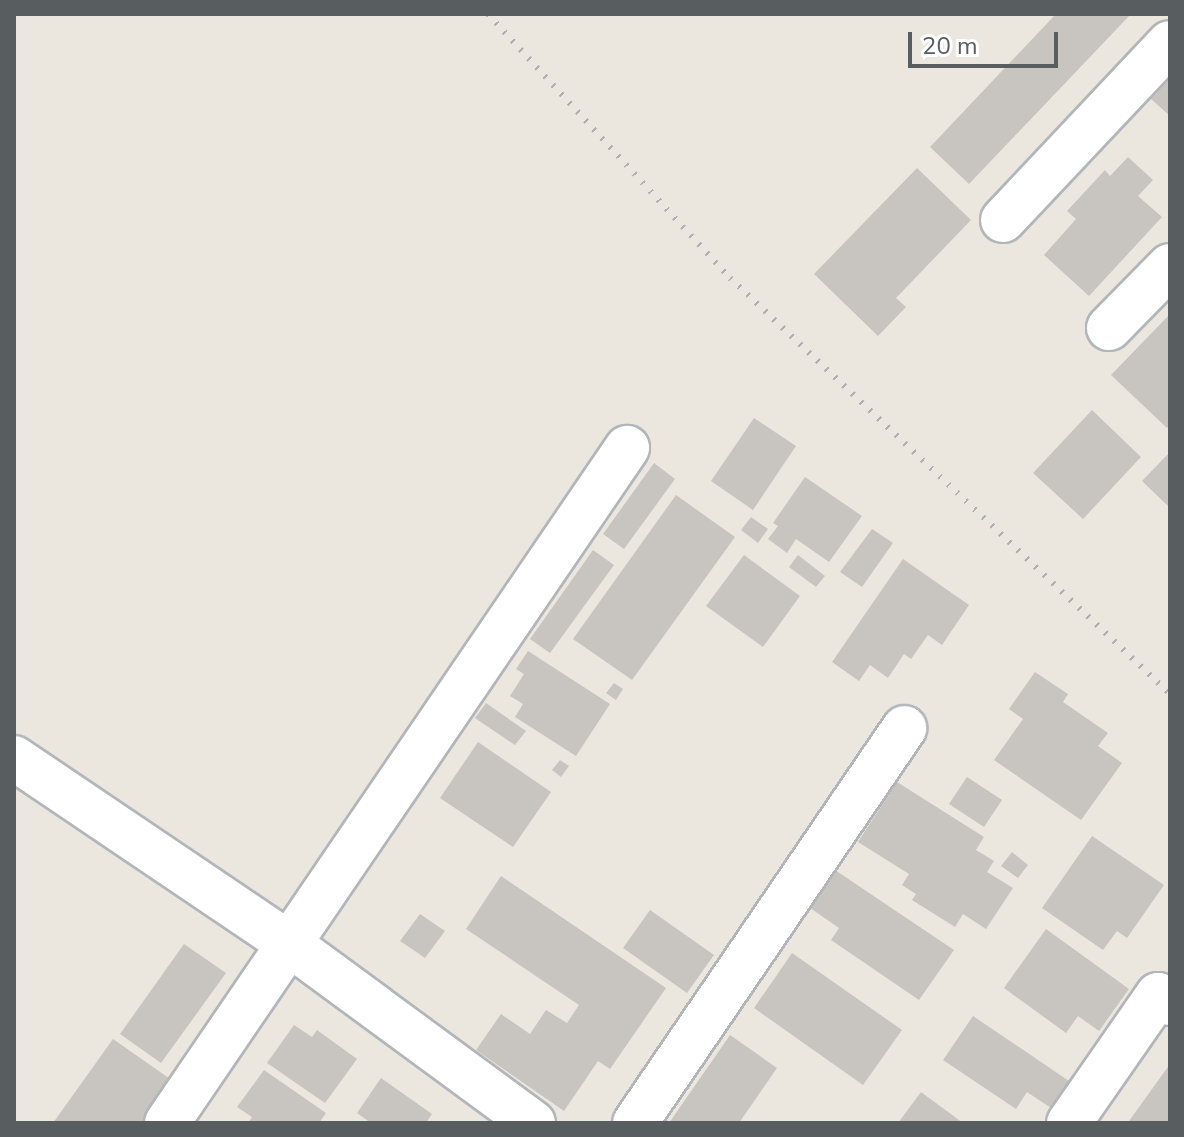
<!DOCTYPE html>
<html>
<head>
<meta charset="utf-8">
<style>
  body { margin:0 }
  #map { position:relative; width:1184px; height:1137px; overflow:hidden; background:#ebe7df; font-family:"Nunito Sans",sans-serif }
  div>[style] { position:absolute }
  .building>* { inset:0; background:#c8c4bf }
  .roads { filter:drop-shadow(2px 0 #b2b6ba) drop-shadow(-2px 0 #b2b6ba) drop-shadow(0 2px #b2b6ba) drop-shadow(0 -2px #b2b6ba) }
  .street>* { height:44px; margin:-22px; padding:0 22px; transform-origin:22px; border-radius:22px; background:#fff }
  .rail>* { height:6px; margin-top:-3px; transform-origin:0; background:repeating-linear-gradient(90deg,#afb0b0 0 2px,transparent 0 12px) }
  span { translate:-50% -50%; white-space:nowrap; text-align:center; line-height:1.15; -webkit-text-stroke:7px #fff; paint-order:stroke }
  .frame { position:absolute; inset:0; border:16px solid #585d60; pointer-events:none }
  .scale { position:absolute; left:908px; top:32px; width:150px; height:36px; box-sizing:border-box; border:4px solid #585d60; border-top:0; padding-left:10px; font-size:24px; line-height:28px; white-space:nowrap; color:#585d60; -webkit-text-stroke:6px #fff; paint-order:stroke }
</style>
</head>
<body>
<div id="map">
  <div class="building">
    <div style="clip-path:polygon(1056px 14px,1131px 14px,969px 184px,930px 147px)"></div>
    <div style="clip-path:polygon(1170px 79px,1170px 116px,1151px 99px)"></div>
    <div style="clip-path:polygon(1128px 157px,1153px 180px,1138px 196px,1162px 217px,1089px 296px,1044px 255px,1076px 219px,1067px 211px,1105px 170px,1110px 176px)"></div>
    <div style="clip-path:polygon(917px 168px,971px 220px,896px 298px,906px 307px,878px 336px,814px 274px)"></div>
    <div style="clip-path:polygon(1170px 314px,1170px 424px,1167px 428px,1111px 375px)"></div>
    <div style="clip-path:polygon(1092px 410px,1141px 457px,1083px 519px,1033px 473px)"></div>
    <div style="clip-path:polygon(754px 418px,796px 446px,753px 510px,711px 481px)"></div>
    <div style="clip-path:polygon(1170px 452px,1170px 508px,1142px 481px)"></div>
    <div style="clip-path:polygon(654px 463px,675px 479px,624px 549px,603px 534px)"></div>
    <div style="clip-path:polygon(805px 477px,862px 516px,829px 562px,796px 539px,787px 553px,768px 539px,778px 526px,773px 523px)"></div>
    <div style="clip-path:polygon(676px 495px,735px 537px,632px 680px,573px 639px)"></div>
    <div style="clip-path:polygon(751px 517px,768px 529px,758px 543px,741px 530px)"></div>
    <div style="clip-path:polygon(872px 529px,893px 543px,862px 587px,840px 572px)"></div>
    <div style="clip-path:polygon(593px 550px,614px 565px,550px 653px,530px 639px)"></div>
    <div style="clip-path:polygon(744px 555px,800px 596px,763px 647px,706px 606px)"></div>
    <div style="clip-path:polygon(798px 555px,825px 576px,816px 587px,789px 567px)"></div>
    <div style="clip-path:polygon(903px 559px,969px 605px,942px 645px,928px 635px,911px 659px,904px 654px,888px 678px,870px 665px,859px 681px,832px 662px)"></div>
    <div style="clip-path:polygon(528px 651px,610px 704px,576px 756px,515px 717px,523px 704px,510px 696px,524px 674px,516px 669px)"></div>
    <div style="clip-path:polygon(1035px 672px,1068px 694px,1063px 702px,1108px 733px,1098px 746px,1122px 763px,1081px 820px,994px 760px,1023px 719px,1009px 709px)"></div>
    <div style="clip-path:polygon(614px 683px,623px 689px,616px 700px,606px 693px)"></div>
    <div style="clip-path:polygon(486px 703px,526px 731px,515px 745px,475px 718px)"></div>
    <div style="clip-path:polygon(478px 742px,551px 792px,513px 847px,440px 798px)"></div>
    <div style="clip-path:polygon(560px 760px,569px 766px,561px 777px,552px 770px)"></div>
    <div style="clip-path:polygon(967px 777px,1002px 800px,984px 827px,949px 804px)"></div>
    <div style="clip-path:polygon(897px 782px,984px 837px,976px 850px,994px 861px,987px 872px,1013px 888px,986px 929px,963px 914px,955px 927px,912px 900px,916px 894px,902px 885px,909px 874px,858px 842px)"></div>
    <div style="clip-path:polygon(1092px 836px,1164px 885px,1127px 938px,1117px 931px,1103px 950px,1042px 908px)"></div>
    <div style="clip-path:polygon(1012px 852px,1028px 865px,1018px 878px,1001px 866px)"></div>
    <div style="clip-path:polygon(829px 866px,954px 950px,919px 1000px,831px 940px,839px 928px,803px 903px)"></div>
    <div style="clip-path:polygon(501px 876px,666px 988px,610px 1069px,598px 1061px,564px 1111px,476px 1050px,501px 1014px,530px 1034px,546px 1010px,567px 1023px,579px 1005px,466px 929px)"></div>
    <div style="clip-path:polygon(650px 910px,714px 955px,687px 993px,623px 948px)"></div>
    <div style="clip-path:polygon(420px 914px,445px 931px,425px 958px,400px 941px)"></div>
    <div style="clip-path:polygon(1046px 929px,1129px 989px,1099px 1031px,1078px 1016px,1066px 1033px,1004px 988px)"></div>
    <div style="clip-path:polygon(184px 944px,226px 973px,161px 1063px,120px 1034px)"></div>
    <div style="clip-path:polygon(792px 953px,902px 1030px,863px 1085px,754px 1008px)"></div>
    <div style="clip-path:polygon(973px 1016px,1069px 1081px,1051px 1108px,1027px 1092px,1016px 1109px,943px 1060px)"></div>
    <div style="clip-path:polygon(294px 1025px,312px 1037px,317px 1030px,357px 1059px,325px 1103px,267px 1063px)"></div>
    <div style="clip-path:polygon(730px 1035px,777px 1068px,739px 1123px,669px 1123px)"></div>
    <div style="clip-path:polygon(113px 1039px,173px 1081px,143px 1123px,53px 1123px)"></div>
    <div style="clip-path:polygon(1170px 1064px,1170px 1123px,1131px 1123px,1129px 1121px)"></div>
    <div style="clip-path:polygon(264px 1070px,326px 1113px,319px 1123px,248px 1123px,252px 1117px,237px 1107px)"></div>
    <div style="clip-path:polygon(381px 1078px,432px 1114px,426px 1123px,371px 1123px,357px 1113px)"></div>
    <div style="clip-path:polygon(921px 1092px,963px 1123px,898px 1123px)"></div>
  </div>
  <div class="roads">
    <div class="street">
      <div style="left:1003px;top:220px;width:243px;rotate:-46.7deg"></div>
      <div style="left:1109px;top:328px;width:87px;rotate:-45.5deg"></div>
      <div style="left:14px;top:758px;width:331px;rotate:34deg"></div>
      <div style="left:288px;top:943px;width:304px;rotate:36.3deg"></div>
      <div style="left:167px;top:1123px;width:817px;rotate:-55.73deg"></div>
      <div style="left:635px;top:1123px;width:478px;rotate:-55.7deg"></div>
      <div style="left:1069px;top:1123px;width:156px;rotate:-55.2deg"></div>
      <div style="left:1158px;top:995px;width:14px;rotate:34deg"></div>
    </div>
  </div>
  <div class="rail">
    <div style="left:488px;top:14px;width:358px;rotate:47.5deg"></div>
    <div style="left:730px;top:278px;width:606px;rotate:43.39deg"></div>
  </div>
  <div class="frame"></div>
  <div class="scale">20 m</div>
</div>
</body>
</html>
